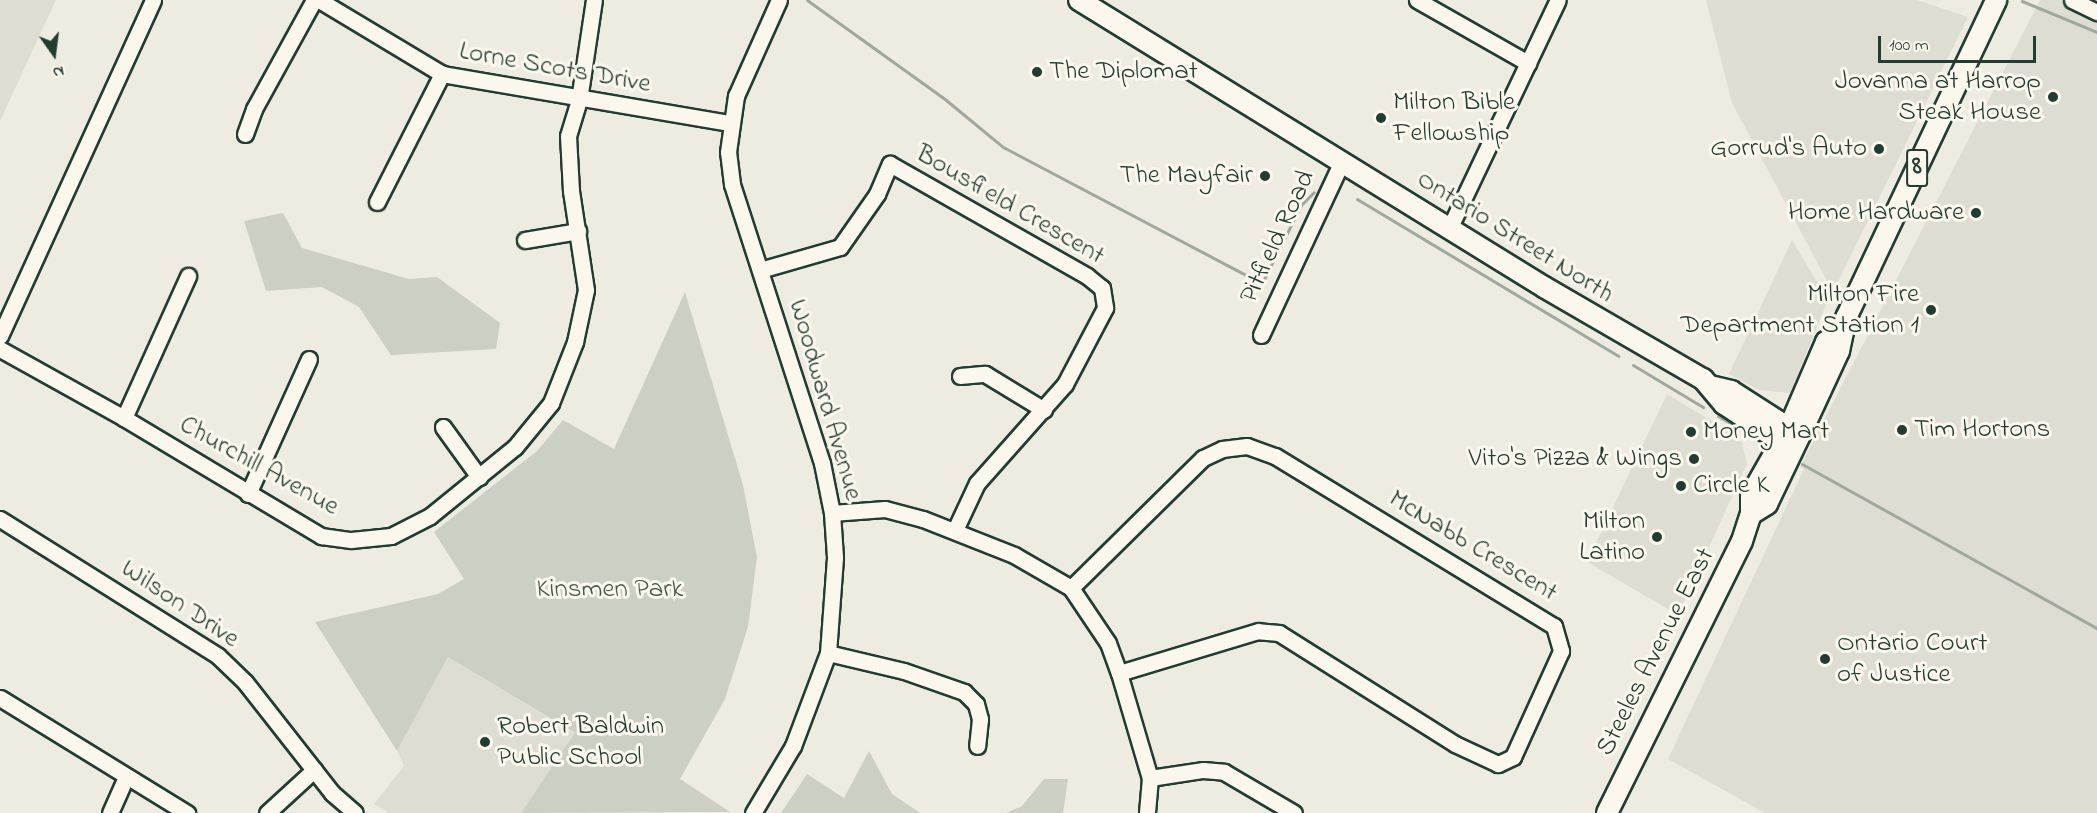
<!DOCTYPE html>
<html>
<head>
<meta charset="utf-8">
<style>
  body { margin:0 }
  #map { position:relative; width:2097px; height:813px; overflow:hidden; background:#eeece1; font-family:"Indie Flower",sans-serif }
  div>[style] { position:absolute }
  .built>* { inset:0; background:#ddddd2 }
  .green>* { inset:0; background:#cbcfc4 }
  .stream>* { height:3px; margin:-1.5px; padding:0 1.5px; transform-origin:1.5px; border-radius:1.5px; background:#9fa89f }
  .roads { filter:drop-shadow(2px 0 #1f3d34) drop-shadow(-2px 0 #1f3d34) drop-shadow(0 2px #1f3d34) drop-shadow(0 -2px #1f3d34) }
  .minor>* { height:15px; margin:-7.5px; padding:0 7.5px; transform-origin:7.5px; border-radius:7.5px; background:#fbf7ec }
  .major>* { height:20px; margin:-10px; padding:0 10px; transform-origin:10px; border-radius:10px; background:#fbf7ec }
  .dots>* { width:16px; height:16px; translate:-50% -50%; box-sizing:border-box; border:3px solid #fbf7ec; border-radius:50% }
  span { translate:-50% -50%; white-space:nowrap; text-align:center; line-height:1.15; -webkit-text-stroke:6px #fbf7ec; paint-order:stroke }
  .shield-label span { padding:2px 4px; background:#fbf7ec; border:2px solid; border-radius:4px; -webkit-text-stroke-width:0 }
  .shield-label { font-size:26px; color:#1f3d34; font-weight:700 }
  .street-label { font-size:27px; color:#1f3d34 }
  .poi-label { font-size:27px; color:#1f3d34 }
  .left { translate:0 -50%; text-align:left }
  .right { translate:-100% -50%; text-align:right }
  .park-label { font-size:27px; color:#415a51 }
  .north { position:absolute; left:24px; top:24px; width:60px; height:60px; -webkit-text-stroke:4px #fbf7ec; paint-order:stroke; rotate:166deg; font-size:16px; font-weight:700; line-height:24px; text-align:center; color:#1f3d34 }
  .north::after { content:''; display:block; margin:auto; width:21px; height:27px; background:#1f3d34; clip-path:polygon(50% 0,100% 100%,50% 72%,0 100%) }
  .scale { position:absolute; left:1878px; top:36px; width:158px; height:27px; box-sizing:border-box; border:3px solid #1f3d34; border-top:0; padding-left:8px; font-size:18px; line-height:21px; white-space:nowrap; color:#1f3d34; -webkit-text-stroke:4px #fbf7ec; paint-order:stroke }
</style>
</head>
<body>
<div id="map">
  <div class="built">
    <div style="clip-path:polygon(0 0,56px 0,0 121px)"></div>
    <div style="clip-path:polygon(1706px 0,1917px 0,1968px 17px,1833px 292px,1732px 103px)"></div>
    <div style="clip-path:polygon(2040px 0,2097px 0,2097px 813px,1765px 813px,1668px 759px,1804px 469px,1800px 467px)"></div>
    <div style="clip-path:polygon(1792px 240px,1828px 300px,1790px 393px,1759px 390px,1729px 374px)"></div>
    <div style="clip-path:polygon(1667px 394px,1741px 439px,1747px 464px,1678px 615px,1587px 562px)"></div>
    <div style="clip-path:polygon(448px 657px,575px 734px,521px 813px,389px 813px,374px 804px,404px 766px,397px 751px)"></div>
  </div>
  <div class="green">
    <div style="clip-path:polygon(283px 213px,302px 248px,409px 279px,437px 277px,500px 323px,496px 349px,391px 355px,359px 307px,322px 287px,266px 291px,244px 221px)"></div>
    <div style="clip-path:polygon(685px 292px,743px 485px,757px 557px,748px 627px,725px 699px,680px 779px,730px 812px,521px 813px,575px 733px,448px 657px,397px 751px,315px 622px,438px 594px,464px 579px,434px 532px,537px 451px,563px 420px,614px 449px)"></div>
    <div style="clip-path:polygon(869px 751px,892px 794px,920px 813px,781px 813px,807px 774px,844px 798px)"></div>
    <div style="clip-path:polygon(1044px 779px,1068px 779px,1063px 813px,1006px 813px,1022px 806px)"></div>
  </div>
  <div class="stream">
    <div style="left:807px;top:0;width:171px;rotate:35.7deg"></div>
    <div style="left:946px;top:100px;width:74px;rotate:39.5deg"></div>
    <div style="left:1003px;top:147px;width:277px;rotate:27.8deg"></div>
    <div style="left:1248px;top:276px;width:16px;rotate:18deg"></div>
    <div style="left:1263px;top:281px;width:85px;rotate:-63.4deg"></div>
    <div style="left:1301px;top:205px;width:18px;rotate:-45deg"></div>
    <div style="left:2022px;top:1px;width:81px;rotate:22.5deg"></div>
    <div style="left:1357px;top:199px;width:305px;rotate:31deg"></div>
    <div style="left:1633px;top:365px;width:82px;rotate:31deg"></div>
    <div style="left:1718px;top:416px;width:56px;rotate:30.3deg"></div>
    <div style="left:1802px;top:464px;width:338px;rotate:29.1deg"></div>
  </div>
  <div class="roads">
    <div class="minor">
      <div style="left:319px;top:0;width:144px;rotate:31deg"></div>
      <div style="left:442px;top:74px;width:292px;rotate:9.7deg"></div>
      <div style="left:1417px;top:0;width:128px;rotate:29.6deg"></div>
      <div style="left:2072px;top:0;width:28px;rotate:26deg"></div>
      <div style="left:245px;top:134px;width:27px;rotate:-70deg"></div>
      <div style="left:254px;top:109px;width:124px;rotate:-61.2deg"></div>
      <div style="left:377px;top:202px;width:144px;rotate:-63.1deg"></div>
      <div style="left:1450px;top:227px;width:251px;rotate:-64.6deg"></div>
      <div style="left:525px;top:240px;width:54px;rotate:-9.6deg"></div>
      <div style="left:760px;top:270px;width:83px;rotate:-16deg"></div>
      <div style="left:840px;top:247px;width:65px;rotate:-55.1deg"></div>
      <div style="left:877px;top:194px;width:33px;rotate:-67deg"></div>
      <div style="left:890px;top:164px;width:227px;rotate:29.6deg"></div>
      <div style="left:1087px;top:276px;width:19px;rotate:39deg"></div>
      <div style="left:1102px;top:288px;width:20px;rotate:81deg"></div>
      <div style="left:1105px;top:308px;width:86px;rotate:117.8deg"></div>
      <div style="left:1065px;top:384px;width:132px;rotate:131.6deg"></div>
      <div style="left:977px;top:483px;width:52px;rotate:115.1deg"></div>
      <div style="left:1261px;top:335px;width:192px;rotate:-65deg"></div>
      <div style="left:0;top:336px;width:369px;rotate:-65.5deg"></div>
      <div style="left:0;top:349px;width:142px;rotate:29.1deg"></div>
      <div style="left:124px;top:418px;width:230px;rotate:30.9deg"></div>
      <div style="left:321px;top:536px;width:30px;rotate:8deg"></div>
      <div style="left:351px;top:540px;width:40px;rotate:-5.7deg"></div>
      <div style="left:391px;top:536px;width:44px;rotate:-27.1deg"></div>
      <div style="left:430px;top:516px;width:109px;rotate:-39.1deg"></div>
      <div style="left:515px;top:447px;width:57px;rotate:-50.7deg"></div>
      <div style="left:551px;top:403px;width:66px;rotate:-68.5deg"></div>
      <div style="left:575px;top:342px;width:53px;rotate:-78.1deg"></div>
      <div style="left:586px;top:290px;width:100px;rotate:-98.6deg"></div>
      <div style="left:571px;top:191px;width:55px;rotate:-93.1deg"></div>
      <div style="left:568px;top:136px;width:38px;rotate:-73deg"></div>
      <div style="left:579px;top:100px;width:101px;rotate:-81.5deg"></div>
      <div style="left:960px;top:376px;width:25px;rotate:-5deg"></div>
      <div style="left:985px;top:374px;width:69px;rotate:31.4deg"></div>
      <div style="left:124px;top:418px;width:156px;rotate:-65.7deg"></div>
      <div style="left:443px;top:427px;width:62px;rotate:54.2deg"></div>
      <div style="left:248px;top:494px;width:148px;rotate:-65.7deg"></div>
      <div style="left:832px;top:513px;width:53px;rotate:-4.3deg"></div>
      <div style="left:885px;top:509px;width:39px;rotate:15deg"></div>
      <div style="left:923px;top:519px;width:98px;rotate:21.6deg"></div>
      <div style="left:1014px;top:555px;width:66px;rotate:30.1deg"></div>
      <div style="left:1071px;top:588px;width:66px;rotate:56.1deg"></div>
      <div style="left:1108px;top:643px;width:32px;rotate:70deg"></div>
      <div style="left:1119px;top:673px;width:109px;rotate:73.6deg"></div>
      <div style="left:1150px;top:778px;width:35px;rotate:95deg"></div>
      <div style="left:0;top:519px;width:257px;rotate:32.1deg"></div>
      <div style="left:218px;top:656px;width:37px;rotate:44deg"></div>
      <div style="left:245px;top:682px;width:141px;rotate:51.9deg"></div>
      <div style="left:332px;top:793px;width:30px;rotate:41deg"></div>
      <div style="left:1071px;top:588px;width:185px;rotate:-44.6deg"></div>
      <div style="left:1203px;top:458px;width:21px;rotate:-25deg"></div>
      <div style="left:1222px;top:449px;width:25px;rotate:-7deg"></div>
      <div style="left:1247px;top:446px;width:30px;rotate:20deg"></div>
      <div style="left:1275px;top:456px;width:327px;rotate:31.4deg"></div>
      <div style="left:1554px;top:626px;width:26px;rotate:74deg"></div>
      <div style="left:1561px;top:651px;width:116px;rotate:114.4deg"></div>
      <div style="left:1513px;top:757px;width:17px;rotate:155deg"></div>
      <div style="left:1498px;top:764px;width:47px;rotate:-155.1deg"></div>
      <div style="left:1455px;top:744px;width:208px;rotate:-147.8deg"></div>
      <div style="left:1279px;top:633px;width:21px;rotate:-175deg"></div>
      <div style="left:1258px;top:631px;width:145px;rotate:163.2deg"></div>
      <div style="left:828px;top:653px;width:78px;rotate:13.3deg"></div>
      <div style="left:904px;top:671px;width:64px;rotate:19.3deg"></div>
      <div style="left:964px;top:692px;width:17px;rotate:45deg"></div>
      <div style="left:976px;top:704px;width:16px;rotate:75deg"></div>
      <div style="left:980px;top:719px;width:27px;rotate:96deg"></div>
      <div style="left:0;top:698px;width:220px;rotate:31.6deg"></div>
      <div style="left:1150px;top:778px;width:54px;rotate:-8.6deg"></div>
      <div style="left:1203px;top:770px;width:21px;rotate:5deg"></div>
      <div style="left:1224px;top:772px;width:81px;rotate:30.4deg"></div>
      <div style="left:110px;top:813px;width:39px;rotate:-66deg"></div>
      <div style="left:267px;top:813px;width:64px;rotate:-42.5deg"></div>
      <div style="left:753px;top:813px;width:78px;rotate:-59.2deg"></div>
      <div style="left:793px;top:746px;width:99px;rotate:-69.4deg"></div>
      <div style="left:828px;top:653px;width:96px;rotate:-85.8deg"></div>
      <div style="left:835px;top:557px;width:44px;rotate:-93.9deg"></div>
      <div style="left:832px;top:513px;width:51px;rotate:-101.3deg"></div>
      <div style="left:822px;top:463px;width:293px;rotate:-107.9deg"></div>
      <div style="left:732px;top:184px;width:32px;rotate:-97deg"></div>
      <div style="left:728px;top:152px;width:57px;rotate:-81.9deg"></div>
      <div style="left:736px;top:96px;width:105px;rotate:-65.9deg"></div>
    </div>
    <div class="major">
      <div style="left:1079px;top:0;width:546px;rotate:31.68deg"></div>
      <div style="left:1544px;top:287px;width:184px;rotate:30.1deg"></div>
      <div style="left:1703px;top:379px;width:33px;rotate:50deg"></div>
      <div style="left:1724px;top:404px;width:82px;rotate:33.5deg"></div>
      <div style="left:1710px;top:386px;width:22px;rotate:13deg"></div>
      <div style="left:1731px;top:391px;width:80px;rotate:32.7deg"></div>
      <div style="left:1751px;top:514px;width:19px;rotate:-32deg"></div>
      <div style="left:1767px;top:504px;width:76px;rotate:-64.4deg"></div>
      <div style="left:1800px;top:435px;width:93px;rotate:-65.1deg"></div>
      <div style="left:1839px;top:351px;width:34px;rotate:-78deg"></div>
      <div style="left:1846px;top:318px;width:352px;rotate:-64.7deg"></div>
      <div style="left:1607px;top:813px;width:304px;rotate:-63.6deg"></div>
      <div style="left:1742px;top:541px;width:28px;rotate:-72deg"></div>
      <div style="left:1751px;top:514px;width:19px;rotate:-90deg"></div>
      <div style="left:1751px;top:495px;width:77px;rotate:-60.4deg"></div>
      <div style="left:1789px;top:428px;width:94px;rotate:-66.7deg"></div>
      <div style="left:1826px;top:342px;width:15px;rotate:-23deg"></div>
    </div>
  </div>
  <div class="dots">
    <div style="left:1037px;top:72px;background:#1f3d34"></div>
    <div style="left:2053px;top:97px;background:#1f3d34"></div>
    <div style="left:1381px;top:118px;background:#1f3d34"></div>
    <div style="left:1879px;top:149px;background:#1f3d34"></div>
    <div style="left:1265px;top:176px;background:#1f3d34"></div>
    <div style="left:1976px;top:213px;background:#1f3d34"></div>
    <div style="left:1931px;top:310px;background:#1f3d34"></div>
    <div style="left:1902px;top:430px;background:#1f3d34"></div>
    <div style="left:1691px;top:432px;background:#1f3d34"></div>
    <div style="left:1694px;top:459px;background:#1f3d34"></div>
    <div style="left:1681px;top:486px;background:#1f3d34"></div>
    <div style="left:1657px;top:537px;background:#1f3d34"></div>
    <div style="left:1825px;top:659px;background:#1f3d34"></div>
    <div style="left:485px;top:742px;background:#1f3d34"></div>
  </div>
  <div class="shield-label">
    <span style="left:1917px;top:168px">8</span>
  </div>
  <div class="street-label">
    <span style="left:555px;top:68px;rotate:10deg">Lorne Scots Drive</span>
    <span style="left:1010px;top:205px;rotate:30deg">Bousfield Crescent</span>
    <span style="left:1278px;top:237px;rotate:-65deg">Pitfield Road</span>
    <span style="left:1515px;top:237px;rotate:32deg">Ontario Street North</span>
    <span style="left:825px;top:400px;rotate:74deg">Woodward Avenue</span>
    <span style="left:259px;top:466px;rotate:29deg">Churchill Avenue</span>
    <span style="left:1473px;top:546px;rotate:31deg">McNabb Crescent</span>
    <span style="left:180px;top:604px;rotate:34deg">Wilson Drive</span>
    <span style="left:1656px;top:652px;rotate:-63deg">Steeles Avenue East</span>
  </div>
  <div class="poi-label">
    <span class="left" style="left:1049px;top:72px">The Diplomat</span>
    <span class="right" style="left:2041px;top:97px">Jovanna at Harrop<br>Steak House</span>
    <span class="left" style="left:1393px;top:118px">Milton Bible<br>Fellowship</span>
    <span class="right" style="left:1867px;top:149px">Gorrud's Auto</span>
    <span class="right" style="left:1253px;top:176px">The Mayfair</span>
    <span class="right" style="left:1964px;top:213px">Home Hardware</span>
    <span class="right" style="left:1919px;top:310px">Milton Fire<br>Department Station 1</span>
    <span class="left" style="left:1914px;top:430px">Tim Hortons</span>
    <span class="left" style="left:1703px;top:432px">Money Mart</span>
    <span class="right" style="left:1682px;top:459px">Vito's Pizza &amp; Wings</span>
    <span class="left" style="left:1693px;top:486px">Circle K</span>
    <span class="right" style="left:1645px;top:537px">Milton<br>Latino</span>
    <span class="left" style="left:1837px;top:659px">Ontario Court<br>of Justice</span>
    <span class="left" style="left:497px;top:742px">Robert Baldwin<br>Public School</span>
  </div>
  <div class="park-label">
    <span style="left:610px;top:590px">Kinsmen Park</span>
  </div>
  <div class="north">N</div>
  <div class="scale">100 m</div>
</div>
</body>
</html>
